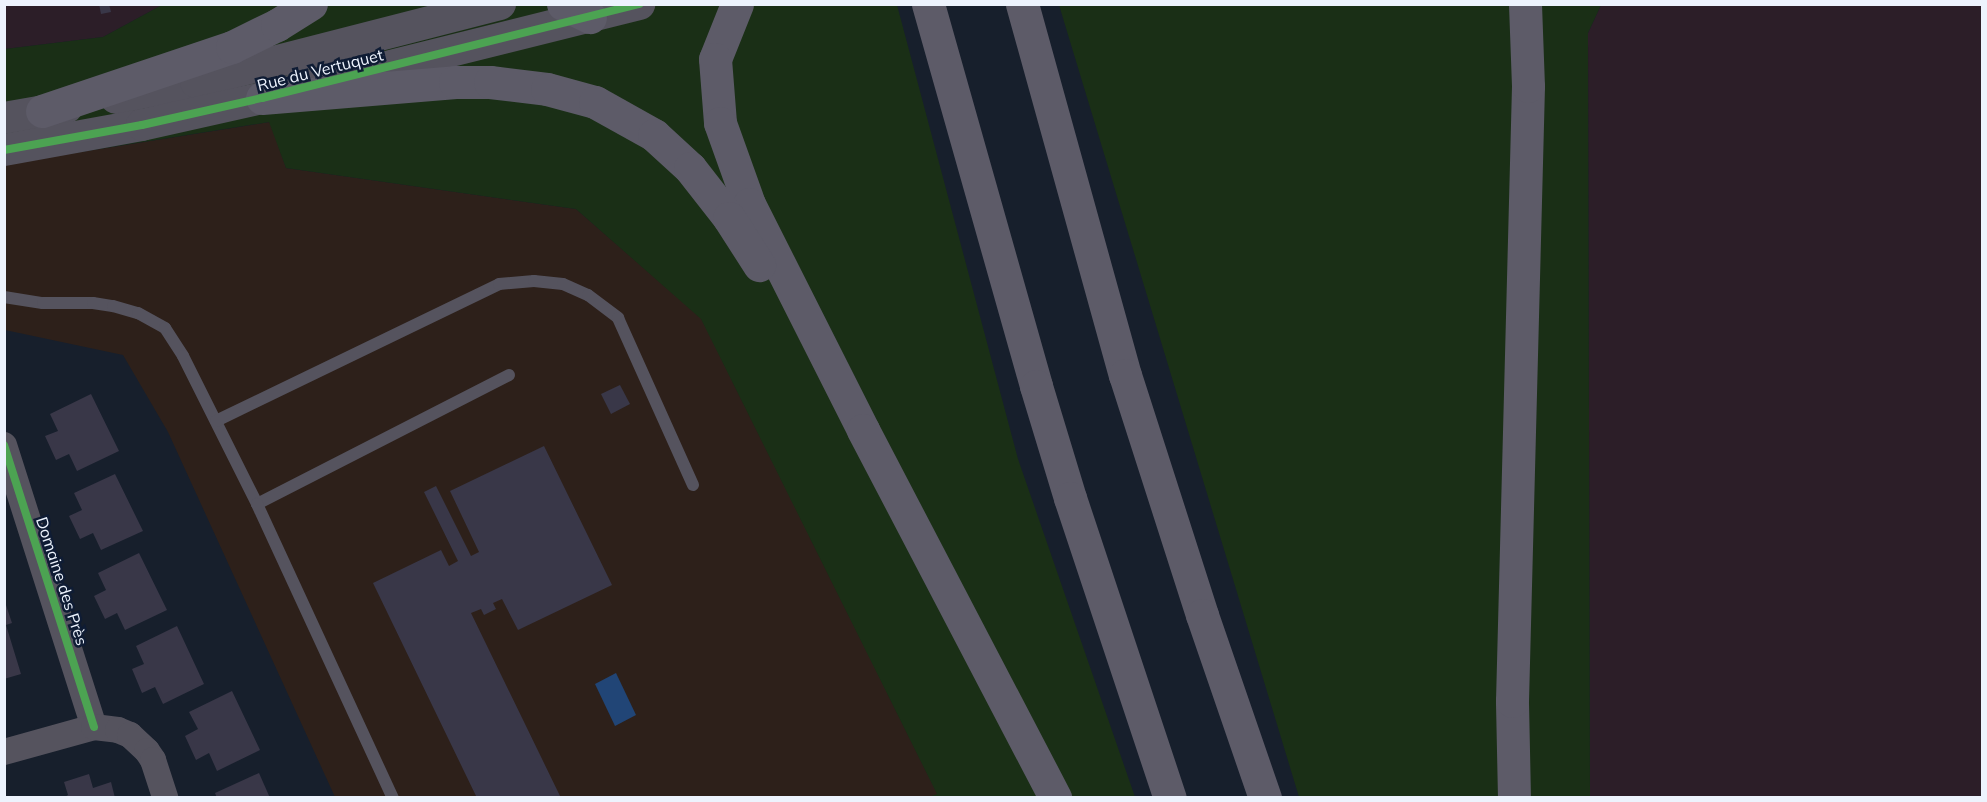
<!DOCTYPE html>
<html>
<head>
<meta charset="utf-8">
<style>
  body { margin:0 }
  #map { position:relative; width:1987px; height:802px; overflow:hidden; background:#171f2c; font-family:Mulish,sans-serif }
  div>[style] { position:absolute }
  .commercial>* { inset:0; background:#2d201a }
  .industrial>* { inset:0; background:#2c1e28 }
  .green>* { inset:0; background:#1a2f16 }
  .water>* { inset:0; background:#214576 }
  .building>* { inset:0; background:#393748 }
  .service>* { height:12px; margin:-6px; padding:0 6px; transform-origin:6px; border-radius:6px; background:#55535e }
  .minor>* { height:26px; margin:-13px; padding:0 13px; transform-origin:13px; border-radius:13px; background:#55535e }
  .tertiary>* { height:32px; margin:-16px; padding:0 16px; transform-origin:16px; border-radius:16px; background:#55535e }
  .motorway>* { height:33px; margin:-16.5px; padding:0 16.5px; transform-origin:16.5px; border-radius:16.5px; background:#5d5b68 }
  .cycleway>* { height:8px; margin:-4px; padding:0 4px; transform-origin:4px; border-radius:4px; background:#4ca352 }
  span { translate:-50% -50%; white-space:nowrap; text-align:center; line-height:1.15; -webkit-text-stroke:5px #0f1c34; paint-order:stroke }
  .street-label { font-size:16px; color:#edf3fd }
  .frame { position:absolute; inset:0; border:6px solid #edf3fd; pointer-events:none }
</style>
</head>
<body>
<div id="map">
  <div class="commercial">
    <div style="clip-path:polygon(270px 122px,286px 168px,576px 209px,701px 318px,938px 795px,929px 798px,335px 797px,168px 432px,123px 355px,5px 330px,5px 164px)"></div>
  </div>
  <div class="industrial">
    <div style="clip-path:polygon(4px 5px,162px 5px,103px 37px,5px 49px)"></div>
    <div style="clip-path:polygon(1601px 5px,1982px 5px,1982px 797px,1590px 797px,1588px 33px)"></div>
  </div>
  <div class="green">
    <div style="clip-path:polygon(162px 5px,897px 5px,1018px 459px,1135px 797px,929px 797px,937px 794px,701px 319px,576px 209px,286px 168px,269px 122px,5px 164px,5px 49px,103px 37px)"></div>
    <div style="clip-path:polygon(1059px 5px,1601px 5px,1588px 33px,1590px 797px,1299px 797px)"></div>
  </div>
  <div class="water">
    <div style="clip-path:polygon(616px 673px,636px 715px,615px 726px,595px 684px)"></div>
  </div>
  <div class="building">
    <div style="clip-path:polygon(99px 4px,109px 4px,111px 12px,101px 14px)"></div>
    <div style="clip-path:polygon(620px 385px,630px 404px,611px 414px,601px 394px)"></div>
    <div style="clip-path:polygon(91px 394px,119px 451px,77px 471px,69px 454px,56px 460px,45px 436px,58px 431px,50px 414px)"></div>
    <div style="clip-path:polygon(544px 446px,612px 585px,518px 630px,502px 599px,493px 603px,496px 609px,484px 615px,481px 609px,471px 613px,561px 798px,477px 798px,373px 583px,441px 550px,449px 566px,458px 561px,424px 492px,436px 486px,471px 556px,479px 552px,450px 491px)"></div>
    <div style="clip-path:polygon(115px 474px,143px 531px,101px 550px,93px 533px,80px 539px,69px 516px,82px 510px,74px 493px)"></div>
    <div style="clip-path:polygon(139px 553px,167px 610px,125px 630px,117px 613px,105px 619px,94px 596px,106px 590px,98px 573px)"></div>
    <div style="clip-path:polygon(4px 599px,12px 623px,6px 625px,21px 674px,4px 679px)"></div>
    <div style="clip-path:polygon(177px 626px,204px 684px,163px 704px,155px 687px,142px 693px,132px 669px,144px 664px,136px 646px)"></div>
    <div style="clip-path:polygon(232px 691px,260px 750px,217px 771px,209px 753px,196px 760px,185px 736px,198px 729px,189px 712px)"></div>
    <div style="clip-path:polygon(259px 773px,270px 798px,217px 798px,215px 793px)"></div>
    <div style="clip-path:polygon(89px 774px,93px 788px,111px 782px,115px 798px,63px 798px,68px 795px,64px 782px)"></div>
  </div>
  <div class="service">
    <div style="left:4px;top:297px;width:39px;rotate:9deg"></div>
    <div style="left:43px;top:303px;width:50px"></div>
    <div style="left:93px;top:303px;width:20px;rotate:9deg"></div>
    <div style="left:113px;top:306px;width:26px;rotate:16deg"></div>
    <div style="left:138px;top:313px;width:31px;rotate:29deg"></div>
    <div style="left:165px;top:328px;width:33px;rotate:57deg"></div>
    <div style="left:183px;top:356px;width:165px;rotate:63.4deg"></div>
    <div style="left:257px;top:504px;width:283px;rotate:-27.1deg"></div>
    <div style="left:216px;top:421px;width:314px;rotate:-25.8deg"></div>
    <div style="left:499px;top:284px;width:35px;rotate:-5deg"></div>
    <div style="left:534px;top:281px;width:29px;rotate:6deg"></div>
    <div style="left:563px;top:284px;width:27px;rotate:24deg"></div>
    <div style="left:588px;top:295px;width:38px;rotate:37deg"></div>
    <div style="left:618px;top:318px;width:183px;rotate:65.8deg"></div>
    <div style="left:257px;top:504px;width:324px;rotate:65.2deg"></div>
  </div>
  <div class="minor">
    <div style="left:4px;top:445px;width:296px;rotate:72.3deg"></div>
    <div style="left:4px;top:752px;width:93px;rotate:-15.5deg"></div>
    <div style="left:94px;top:727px;width:24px;rotate:7deg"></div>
    <div style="left:118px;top:730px;width:13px;rotate:23deg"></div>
    <div style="left:130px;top:735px;width:23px;rotate:43deg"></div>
    <div style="left:147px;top:751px;width:11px;rotate:56deg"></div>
    <div style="left:153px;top:760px;width:40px;rotate:72deg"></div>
  </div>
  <div class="tertiary">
    <div style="left:116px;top:98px;width:82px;rotate:-11.3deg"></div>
    <div style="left:196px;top:82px;width:314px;rotate:-14.4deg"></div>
    <div style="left:4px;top:118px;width:64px;rotate:-9.9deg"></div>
    <div style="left:4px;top:150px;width:140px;rotate:-10.3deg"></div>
    <div style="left:142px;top:125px;width:123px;rotate:-12.7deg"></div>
    <div style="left:262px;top:98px;width:389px;rotate:-14deg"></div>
  </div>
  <div class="motorway">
    <div style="left:563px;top:4px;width:30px;rotate:26deg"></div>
    <div style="left:737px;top:4px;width:59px;rotate:111.8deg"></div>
    <div style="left:715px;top:59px;width:64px;rotate:85.5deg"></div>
    <div style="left:720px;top:123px;width:86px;rotate:70.3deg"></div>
    <div style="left:749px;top:204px;width:253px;rotate:63.2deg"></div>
    <div style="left:863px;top:430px;width:415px;rotate:62.4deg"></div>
    <div style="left:928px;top:4px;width:397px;rotate:74.2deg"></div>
    <div style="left:1036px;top:386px;width:117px;rotate:73.1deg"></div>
    <div style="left:1070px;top:498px;width:316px;rotate:71.6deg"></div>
    <div style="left:1022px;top:4px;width:385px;rotate:74.5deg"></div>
    <div style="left:1125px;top:375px;width:252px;rotate:72.2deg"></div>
    <div style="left:1202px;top:615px;width:194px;rotate:71deg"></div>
    <div style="left:262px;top:98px;width:194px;rotate:-4.7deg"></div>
    <div style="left:455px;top:82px;width:35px"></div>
    <div style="left:490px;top:82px;width:57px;rotate:7deg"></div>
    <div style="left:547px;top:89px;width:50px;rotate:15.2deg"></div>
    <div style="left:595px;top:102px;width:68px;rotate:29.2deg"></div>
    <div style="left:654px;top:135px;width:49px;rotate:42.5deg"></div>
    <div style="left:690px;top:168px;width:63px;rotate:52deg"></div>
    <div style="left:729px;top:218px;width:56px;rotate:57.4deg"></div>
    <div style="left:42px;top:111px;width:200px;rotate:-18.6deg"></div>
    <div style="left:232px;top:47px;width:50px;rotate:-26.1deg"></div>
    <div style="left:277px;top:25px;width:40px;rotate:-32deg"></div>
    <div style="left:1514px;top:798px;width:97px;rotate:-91.2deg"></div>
    <div style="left:1512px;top:701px;width:615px;rotate:-88.51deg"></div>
    <div style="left:1528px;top:86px;width:82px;rotate:-92.1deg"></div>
  </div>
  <div class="cycleway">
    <div style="left:4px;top:150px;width:140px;rotate:-10.3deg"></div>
    <div style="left:142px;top:125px;width:123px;rotate:-12.7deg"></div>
    <div style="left:262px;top:98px;width:389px;rotate:-14deg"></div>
    <div style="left:4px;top:445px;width:296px;rotate:72.3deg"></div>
  </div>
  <div class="street-label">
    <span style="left:320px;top:70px;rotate:-14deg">Rue du Vertuquet</span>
    <span style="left:62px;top:581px;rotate:72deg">Domaine des Près</span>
  </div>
  <div class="frame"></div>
</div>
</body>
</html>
